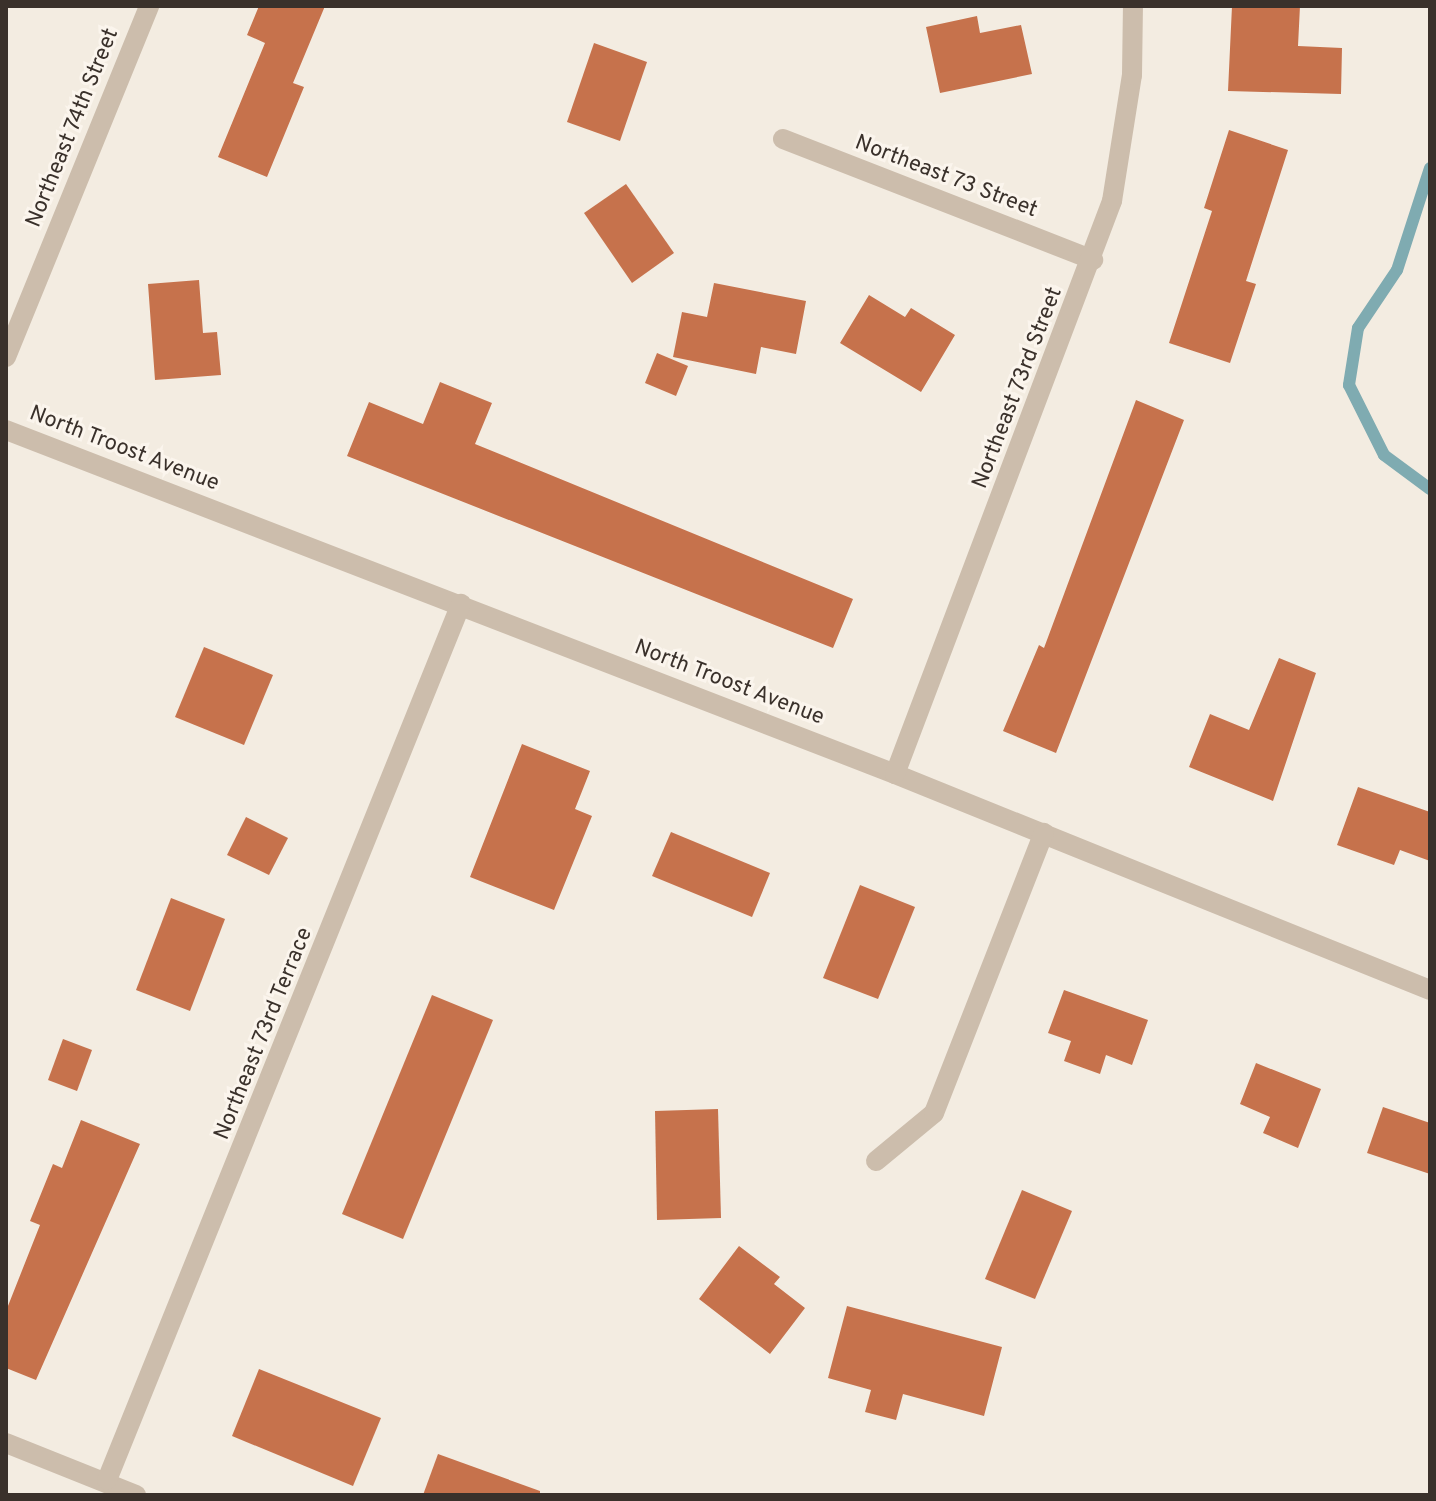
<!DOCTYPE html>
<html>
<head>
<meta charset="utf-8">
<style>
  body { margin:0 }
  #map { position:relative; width:1436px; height:1501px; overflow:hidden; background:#f3ece1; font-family:Overpass,sans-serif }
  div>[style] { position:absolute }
  .stream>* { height:12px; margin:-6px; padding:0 6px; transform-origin:6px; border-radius:6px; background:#7fabb1 }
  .building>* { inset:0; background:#c6724c }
  .minor>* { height:20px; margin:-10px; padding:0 10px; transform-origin:10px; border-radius:10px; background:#ccbdac }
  span { translate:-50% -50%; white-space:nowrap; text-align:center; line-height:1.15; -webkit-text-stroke:6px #fbf5ed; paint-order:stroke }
  .street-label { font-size:22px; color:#3a312b }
  .frame { position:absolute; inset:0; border:8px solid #3a312b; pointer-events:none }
</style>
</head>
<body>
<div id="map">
  <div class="stream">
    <div style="left:1430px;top:168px;width:107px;rotate:107.9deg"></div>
    <div style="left:1397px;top:270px;width:70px;rotate:123.9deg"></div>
    <div style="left:1358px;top:328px;width:58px;rotate:99deg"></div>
    <div style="left:1349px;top:385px;width:78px;rotate:63.4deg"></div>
    <div style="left:1384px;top:455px;width:57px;rotate:36.5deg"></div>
  </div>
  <div class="building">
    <div style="clip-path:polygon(259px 6px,325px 6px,293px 83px,304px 87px,267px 177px,218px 157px,265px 43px,247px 35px)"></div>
    <div style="clip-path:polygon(1232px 6px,1300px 6px,1298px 46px,1342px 48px,1341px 94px,1228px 91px)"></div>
    <div style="clip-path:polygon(977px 16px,980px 33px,1021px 25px,1032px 74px,940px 93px,926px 27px)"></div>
    <div style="clip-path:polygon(594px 43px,647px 62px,620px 141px,567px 122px)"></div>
    <div style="clip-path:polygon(1229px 130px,1288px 150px,1246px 281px,1256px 284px,1230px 363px,1169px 343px,1212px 211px,1204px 208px)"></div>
    <div style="clip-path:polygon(626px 184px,674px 253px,632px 283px,584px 213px)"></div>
    <div style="clip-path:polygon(199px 280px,203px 333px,217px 332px,221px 375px,155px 380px,148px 284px)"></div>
    <div style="clip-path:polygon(714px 283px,806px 301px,796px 354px,761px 347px,756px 374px,673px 357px,682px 312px,707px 317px)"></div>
    <div style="clip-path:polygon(869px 295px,905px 317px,911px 308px,955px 335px,921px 392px,840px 343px)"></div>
    <div style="clip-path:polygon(657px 353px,688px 366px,676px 396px,645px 383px)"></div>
    <div style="clip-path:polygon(440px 382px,492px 403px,475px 444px,853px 599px,833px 648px,347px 456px,369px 402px,423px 424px)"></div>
    <div style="clip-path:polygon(1136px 400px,1184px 420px,1056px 753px,1003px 731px,1039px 645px,1044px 648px)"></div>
    <div style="clip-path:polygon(204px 647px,273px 675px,244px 745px,175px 717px)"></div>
    <div style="clip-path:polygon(1279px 658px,1316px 673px,1273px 801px,1189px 767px,1210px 714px,1249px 730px)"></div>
    <div style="clip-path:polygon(522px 744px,590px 771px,575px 809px,592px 816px,554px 910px,470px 877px)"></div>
    <div style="clip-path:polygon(1358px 787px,1430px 812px,1430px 861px,1400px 850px,1394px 865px,1337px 845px)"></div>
    <div style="clip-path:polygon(246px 817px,288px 838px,269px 875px,227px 855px)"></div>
    <div style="clip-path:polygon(671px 832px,770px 873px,752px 917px,652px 876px)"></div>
    <div style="clip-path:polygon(860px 885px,915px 907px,878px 999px,823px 978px)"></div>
    <div style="clip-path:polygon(171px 898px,225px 919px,190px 1011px,136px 990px)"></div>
    <div style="clip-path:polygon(1064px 990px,1148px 1020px,1132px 1065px,1106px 1055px,1100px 1074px,1064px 1061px,1071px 1041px,1048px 1033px)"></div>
    <div style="clip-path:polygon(432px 995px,493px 1020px,403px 1239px,342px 1214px)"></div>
    <div style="clip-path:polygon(63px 1039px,92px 1050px,77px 1091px,48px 1080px)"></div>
    <div style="clip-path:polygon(1256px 1063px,1321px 1089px,1298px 1148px,1263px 1133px,1270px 1117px,1240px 1104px)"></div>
    <div style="clip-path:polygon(1383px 1107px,1430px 1123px,1430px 1174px,1367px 1153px)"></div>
    <div style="clip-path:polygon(718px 1109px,721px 1218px,657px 1220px,655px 1111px)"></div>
    <div style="clip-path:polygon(81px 1120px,140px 1144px,36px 1380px,6px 1368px,6px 1311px,40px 1225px,30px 1221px,53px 1164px,62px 1168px)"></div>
    <div style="clip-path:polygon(1022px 1190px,1072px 1211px,1035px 1299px,985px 1279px)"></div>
    <div style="clip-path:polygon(739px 1246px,780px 1277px,774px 1284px,805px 1308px,770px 1354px,699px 1299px)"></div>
    <div style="clip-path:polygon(847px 1306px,1002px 1347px,984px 1416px,903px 1394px,896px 1420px,865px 1412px,871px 1390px,828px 1378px)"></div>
    <div style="clip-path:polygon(259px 1369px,381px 1418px,353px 1486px,232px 1436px)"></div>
    <div style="clip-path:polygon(438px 1454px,540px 1491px,540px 1495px,423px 1495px)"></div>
  </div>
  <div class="minor">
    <div style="left:783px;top:139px;width:333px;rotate:21.3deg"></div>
    <div style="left:6px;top:357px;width:379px;rotate:-67.8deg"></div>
    <div style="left:6px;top:430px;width:953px;rotate:21.15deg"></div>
    <div style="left:895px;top:774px;width:577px;rotate:21.99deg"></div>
    <div style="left:895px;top:774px;width:613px;rotate:-69.26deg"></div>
    <div style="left:1112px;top:201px;width:128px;rotate:-81deg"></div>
    <div style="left:1132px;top:75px;width:69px;rotate:-89.2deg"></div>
    <div style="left:876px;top:1161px;width:75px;rotate:-39.6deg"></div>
    <div style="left:934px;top:1113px;width:301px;rotate:-68.6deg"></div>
    <div style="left:6px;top:1443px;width:140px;rotate:21.8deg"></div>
    <div style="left:107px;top:1480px;width:945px;rotate:-68deg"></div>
  </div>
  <div class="street-label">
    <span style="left:73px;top:128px;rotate:-68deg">Northeast 74th Street</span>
    <span style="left:946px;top:177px;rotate:21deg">Northeast 73 Street</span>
    <span style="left:1018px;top:388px;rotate:-69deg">Northeast 73rd Street</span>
    <span style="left:124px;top:449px;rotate:21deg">North Troost Avenue</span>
    <span style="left:729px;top:683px;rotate:21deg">North Troost Avenue</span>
    <span style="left:264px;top:1034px;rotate:-68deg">Northeast 73rd Terrace</span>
  </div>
  <div class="frame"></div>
</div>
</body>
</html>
